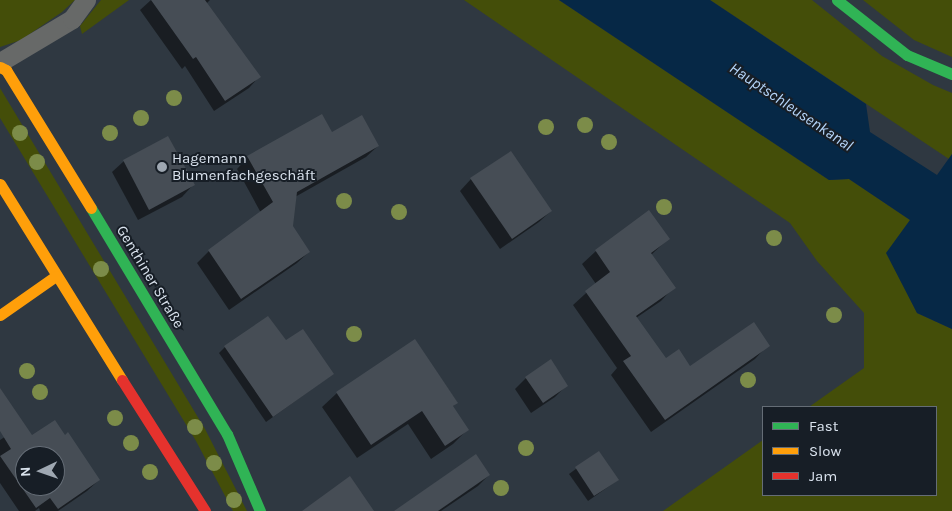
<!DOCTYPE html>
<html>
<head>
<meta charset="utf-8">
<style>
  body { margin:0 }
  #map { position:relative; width:952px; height:511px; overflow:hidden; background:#2f3841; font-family:Karla,sans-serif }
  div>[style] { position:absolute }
  .green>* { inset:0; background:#444e09 }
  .water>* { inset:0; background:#062846 }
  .shadow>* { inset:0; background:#0007 }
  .building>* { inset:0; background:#464d55 }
  .lane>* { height:19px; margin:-9.5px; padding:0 9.5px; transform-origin:9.5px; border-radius:9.5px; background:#676968 }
  .fast>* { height:11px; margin:-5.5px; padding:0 5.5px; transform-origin:5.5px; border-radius:5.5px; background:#30b455 }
  .slow>* { height:11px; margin:-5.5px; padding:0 5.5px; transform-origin:5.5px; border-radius:5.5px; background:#ff9f0a }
  .jam>* { height:11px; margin:-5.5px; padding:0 5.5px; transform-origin:5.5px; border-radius:5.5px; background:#e5322d }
  .trees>* { width:16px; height:16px; margin:-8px; border-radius:50%; background:#7c8c49 }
  .dots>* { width:14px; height:14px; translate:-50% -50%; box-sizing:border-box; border:2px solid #171e26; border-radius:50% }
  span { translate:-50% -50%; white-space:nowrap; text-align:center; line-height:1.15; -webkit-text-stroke:4px #171e26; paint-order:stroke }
  .poi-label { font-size:15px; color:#dae3ee }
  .left { translate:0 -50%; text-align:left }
  .street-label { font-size:15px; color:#dae3ee }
  .water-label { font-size:16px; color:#b4d4f8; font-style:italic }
  .legend { position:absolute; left:762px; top:406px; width:175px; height:90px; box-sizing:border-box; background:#171e26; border:1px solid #656d76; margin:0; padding:6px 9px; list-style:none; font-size:15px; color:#dae3ee }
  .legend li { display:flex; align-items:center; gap:10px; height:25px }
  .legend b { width:25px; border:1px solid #656d76 }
  .north { position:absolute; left:15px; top:446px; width:50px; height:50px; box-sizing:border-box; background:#171e26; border:1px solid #656d76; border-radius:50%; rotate:267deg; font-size:14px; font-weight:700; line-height:20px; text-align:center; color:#dae3ee }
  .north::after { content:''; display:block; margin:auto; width:18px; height:22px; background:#9ea7b1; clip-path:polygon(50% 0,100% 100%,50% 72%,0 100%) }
</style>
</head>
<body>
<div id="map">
  <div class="green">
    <div style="clip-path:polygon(0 0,75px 0,62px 12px,21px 40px,0 47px)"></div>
    <div style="clip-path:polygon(101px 0,129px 0,82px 34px,80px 26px)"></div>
    <div style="clip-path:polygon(464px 0,559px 0,829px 180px,849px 179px,910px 220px,887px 253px,917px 313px,952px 329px,952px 511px,663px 511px,763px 440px,763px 495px,936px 495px,936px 407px,809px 407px,864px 368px,864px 313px,817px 261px,790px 223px)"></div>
    <div style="clip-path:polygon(710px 0,812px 0,882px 56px,933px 85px,952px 93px,952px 154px,949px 159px)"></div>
    <div style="clip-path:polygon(863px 0,952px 0,952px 57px,914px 40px)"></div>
    <div style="clip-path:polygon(0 88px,205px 429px,247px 511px,233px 511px,196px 441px,0 118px)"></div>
  </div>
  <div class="water">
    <div style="clip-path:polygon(559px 0,710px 0,866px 104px,870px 132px,937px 175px,952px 154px,952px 329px,917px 313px,886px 253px,910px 220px,849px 179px,829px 180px)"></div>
  </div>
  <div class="shadow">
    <div style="clip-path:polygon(151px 0,210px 0,206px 4px,259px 77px,249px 88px,214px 111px,185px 66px,182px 69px,140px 10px)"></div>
    <div style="clip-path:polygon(331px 134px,378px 146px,366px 157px,295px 197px,291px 227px,309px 252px,297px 263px,229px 310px,197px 263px,209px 251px,261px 213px,237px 169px,248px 157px)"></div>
    <div style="clip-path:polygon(124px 161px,193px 185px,182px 197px,138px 220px,112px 172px)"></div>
    <div style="clip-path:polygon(471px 179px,551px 211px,539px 222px,500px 249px,460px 191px)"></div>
    <div style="clip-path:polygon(668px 239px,651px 255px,674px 287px,661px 301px,636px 318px,665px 360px,690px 368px,768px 345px,755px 359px,651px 432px,611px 375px,617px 368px,573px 305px,596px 284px,582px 264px,596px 251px)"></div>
    <div style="clip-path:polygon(415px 341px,457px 402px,452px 407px,467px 430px,453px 444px,431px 459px,408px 424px,357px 458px,322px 407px,337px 393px)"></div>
    <div style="clip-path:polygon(286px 342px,333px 374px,266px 422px,219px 353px,225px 347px)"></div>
    <div style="clip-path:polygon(526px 378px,566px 386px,555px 397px,531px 413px,515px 389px)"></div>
    <div style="clip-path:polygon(evenodd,23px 425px,32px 437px,65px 436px,99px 480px,87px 491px,58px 511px,40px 511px,39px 508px,35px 511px,19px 511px,0 483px,0 440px,23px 425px,25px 456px,55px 456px,55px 486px,25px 486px,25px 456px)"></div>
    <div style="clip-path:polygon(599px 452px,618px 480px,588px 501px,569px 474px)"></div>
    <div style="clip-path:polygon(489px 475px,478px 486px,441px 511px,396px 511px)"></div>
  </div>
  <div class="building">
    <div style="clip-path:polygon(151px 0,205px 0,261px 77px,225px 101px,196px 57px,193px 59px)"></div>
    <div style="clip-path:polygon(322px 114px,332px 132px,362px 115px,379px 146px,297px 192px,293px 226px,310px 252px,241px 299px,208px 250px,273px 202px,247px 156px)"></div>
    <div style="clip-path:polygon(168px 136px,195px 185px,149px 210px,123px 160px)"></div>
    <div style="clip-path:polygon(511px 151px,552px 211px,512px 239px,470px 178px)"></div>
    <div style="clip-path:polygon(649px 210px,670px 239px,651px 253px,676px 288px,636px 316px,666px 358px,679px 349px,690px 366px,754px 322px,770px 346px,665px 420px,623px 361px,631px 356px,585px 291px,610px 272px,595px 250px)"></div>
    <div style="clip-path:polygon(268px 316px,286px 340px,303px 329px,334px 374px,273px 417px,224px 346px)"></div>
    <div style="clip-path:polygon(415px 339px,458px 403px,453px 406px,469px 430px,445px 446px,422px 411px,371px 445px,336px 392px)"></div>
    <div style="clip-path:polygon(551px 359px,568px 386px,543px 403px,525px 377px)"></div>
    <div style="clip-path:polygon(evenodd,0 388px,32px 435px,55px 420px,65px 435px,68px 432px,100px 480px,58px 509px,50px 498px,36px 508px,0 456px,11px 449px,0 431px,0 388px,25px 456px,55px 456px,55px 486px,25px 486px,25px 456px)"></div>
    <div style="clip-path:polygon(599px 451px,619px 480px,594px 496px,575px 467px)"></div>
    <div style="clip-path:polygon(476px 454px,490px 475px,438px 511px,394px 511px)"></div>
    <div style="clip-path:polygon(350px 476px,374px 511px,302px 511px)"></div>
  </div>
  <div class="lane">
    <div style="left:0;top:62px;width:84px;rotate:-30.8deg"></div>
    <div style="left:72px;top:19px;width:24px;rotate:-54deg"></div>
  </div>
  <div class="fast">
    <div style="left:837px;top:0;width:89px;rotate:38.2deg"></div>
    <div style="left:907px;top:55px;width:49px;rotate:22.9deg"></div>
    <div style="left:91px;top:208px;width:264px;rotate:59deg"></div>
    <div style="left:227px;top:434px;width:84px;rotate:66.8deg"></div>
  </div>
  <div class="slow">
    <div style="left:0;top:67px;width:7px;rotate:27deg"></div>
    <div style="left:6px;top:70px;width:162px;rotate:58.4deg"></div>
    <div style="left:0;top:184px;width:231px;rotate:58.1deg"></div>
    <div style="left:0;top:315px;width:68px;rotate:-34.9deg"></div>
  </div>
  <div class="jam">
    <div style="left:122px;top:380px;width:155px;rotate:57.6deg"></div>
  </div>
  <div class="trees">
    <div style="left:174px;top:98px"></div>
    <div style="left:141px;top:118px"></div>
    <div style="left:585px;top:125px"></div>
    <div style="left:546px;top:127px"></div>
    <div style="left:20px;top:133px"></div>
    <div style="left:110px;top:133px"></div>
    <div style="left:609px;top:142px"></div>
    <div style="left:37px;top:162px"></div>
    <div style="left:344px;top:201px"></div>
    <div style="left:664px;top:207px"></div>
    <div style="left:399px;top:212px"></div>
    <div style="left:774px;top:238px"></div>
    <div style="left:101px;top:269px"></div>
    <div style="left:834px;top:315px"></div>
    <div style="left:354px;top:334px"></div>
    <div style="left:27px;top:371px"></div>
    <div style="left:748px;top:380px"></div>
    <div style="left:40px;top:392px"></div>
    <div style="left:115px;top:418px"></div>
    <div style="left:195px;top:427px"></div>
    <div style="left:131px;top:443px"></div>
    <div style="left:526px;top:448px"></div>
    <div style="left:214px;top:463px"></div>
    <div style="left:150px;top:472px"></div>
    <div style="left:501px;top:488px"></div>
    <div style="left:234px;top:500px"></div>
  </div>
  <div class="dots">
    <div style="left:162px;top:167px;background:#9ea7b1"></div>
  </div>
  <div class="poi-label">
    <span class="left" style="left:172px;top:167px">Hagemann<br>Blumenfachgeschäft</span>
  </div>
  <div class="street-label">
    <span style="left:150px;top:277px;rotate:59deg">Genthiner Straße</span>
  </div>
  <div class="water-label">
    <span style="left:791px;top:107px;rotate:34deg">Hauptschleusenkanal</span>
  </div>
  <ul class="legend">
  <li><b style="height:6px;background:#30b455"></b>Fast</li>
  <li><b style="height:6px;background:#ff9f0a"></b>Slow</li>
  <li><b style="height:6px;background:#e5322d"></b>Jam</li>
  </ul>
  <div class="north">N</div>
</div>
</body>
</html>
